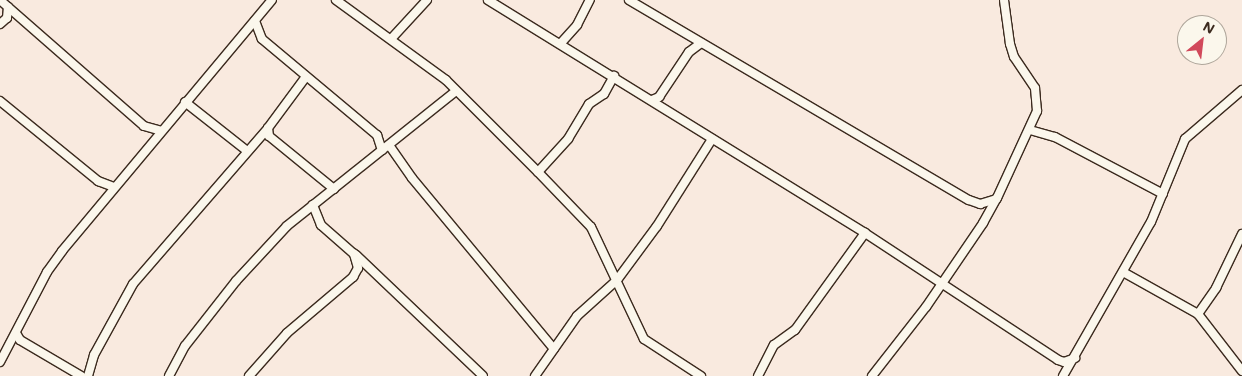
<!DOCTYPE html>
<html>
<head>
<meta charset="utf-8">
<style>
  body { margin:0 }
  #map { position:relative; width:1242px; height:376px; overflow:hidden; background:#f9eadf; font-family:Mali,sans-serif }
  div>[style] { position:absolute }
  .roads { filter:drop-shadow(1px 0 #3b2a1e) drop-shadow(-1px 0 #3b2a1e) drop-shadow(0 1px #3b2a1e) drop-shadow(0 -1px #3b2a1e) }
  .street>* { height:8px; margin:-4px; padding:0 4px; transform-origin:4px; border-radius:4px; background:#fbf7ec }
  span { translate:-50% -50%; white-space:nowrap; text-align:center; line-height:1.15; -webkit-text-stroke:5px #fbf7ec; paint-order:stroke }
  .north { position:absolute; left:1177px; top:15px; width:50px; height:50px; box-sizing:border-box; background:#fbf7ec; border:1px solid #aea59a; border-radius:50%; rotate:29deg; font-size:14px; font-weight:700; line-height:20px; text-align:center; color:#3b2a1e }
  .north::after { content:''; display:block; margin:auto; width:18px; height:22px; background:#d1495b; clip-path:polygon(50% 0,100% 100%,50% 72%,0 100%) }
</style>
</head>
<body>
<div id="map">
  <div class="roads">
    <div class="street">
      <div style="left:0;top:0;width:191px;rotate:41.2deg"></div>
      <div style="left:144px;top:126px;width:18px;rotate:16deg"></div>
      <div style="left:336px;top:0;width:136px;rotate:36deg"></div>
      <div style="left:446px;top:80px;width:130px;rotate:45deg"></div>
      <div style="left:538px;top:172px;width:76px;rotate:46.1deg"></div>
      <div style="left:591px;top:227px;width:124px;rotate:64.7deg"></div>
      <div style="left:644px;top:339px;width:68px;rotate:33deg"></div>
      <div style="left:488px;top:0;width:443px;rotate:31.7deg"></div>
      <div style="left:865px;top:233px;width:231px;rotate:33.3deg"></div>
      <div style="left:1058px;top:360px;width:6px;rotate:18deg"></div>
      <div style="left:1064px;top:362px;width:12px;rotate:-20deg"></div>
      <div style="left:629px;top:0;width:394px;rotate:30.5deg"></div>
      <div style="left:969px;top:200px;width:12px;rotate:20deg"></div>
      <div style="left:980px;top:204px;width:17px;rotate:-17deg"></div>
      <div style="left:255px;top:21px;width:19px;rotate:69deg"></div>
      <div style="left:262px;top:39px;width:150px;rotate:39.9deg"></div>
      <div style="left:377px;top:135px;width:16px;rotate:72deg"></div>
      <div style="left:0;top:24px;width:9px;rotate:-41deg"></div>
      <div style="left:7px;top:18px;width:11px;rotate:-85deg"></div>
      <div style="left:391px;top:39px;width:53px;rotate:-47.3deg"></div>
      <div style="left:561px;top:43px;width:24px;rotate:-48deg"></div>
      <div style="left:577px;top:25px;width:28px;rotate:-63deg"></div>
      <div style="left:305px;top:78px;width:62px;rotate:126.5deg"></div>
      <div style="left:268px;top:128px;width:8px;rotate:83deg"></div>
      <div style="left:269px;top:136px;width:84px;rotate:39.2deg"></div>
      <div style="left:652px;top:100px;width:8px;rotate:-23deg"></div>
      <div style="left:659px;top:97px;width:54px;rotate:-56.3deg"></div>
      <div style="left:689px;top:52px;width:15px;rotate:-37deg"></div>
      <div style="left:0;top:101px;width:127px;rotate:39.2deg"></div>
      <div style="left:98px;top:181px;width:17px;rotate:21deg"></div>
      <div style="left:185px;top:102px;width:79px;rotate:38.3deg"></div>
      <div style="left:1030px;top:130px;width:26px;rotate:16deg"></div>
      <div style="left:1055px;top:137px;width:122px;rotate:27.8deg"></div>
      <div style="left:389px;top:145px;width:40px;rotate:55.1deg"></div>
      <div style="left:412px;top:178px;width:222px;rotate:50.3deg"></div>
      <div style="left:538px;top:172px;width:45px;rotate:-47.7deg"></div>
      <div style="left:568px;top:139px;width:41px;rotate:-59deg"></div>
      <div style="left:589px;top:104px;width:18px;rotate:-34deg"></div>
      <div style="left:604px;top:94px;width:21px;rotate:-61deg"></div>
      <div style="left:356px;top:255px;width:175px;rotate:43.6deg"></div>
      <div style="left:1123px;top:272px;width:86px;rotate:29.2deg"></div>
      <div style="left:1198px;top:314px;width:72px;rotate:52.3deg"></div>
      <div style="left:1198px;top:314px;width:32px;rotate:-55deg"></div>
      <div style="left:1216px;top:288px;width:60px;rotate:-64.3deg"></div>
      <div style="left:16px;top:333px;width:8px;rotate:60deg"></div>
      <div style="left:20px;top:340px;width:71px;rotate:30.5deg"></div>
      <div style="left:0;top:362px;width:102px;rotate:-62.4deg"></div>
      <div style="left:47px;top:272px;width:26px;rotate:-54deg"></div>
      <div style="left:62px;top:251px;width:327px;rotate:-50.1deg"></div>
      <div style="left:88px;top:376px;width:22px;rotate:-74deg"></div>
      <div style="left:94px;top:355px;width:81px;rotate:-61.2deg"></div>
      <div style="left:133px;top:284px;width:206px;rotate:-49.1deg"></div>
      <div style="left:169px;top:376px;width:34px;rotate:-62deg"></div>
      <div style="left:185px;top:346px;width:83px;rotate:-51.9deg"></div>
      <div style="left:236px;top:281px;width:75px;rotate:-47.2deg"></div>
      <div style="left:287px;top:226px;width:216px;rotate:-38.6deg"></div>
      <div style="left:249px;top:376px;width:57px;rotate:-48.5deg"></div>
      <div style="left:287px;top:333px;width:87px;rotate:-40.3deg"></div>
      <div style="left:353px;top:277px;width:10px;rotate:-61deg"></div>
      <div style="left:358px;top:268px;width:15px;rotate:-106deg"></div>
      <div style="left:354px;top:254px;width:44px;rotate:-138.7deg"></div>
      <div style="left:321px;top:225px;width:22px;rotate:-112deg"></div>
      <div style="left:535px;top:376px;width:73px;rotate:-55deg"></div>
      <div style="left:577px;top:316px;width:54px;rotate:-42deg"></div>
      <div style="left:617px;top:280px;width:67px;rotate:-53.5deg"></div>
      <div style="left:657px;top:226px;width:103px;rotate:-57.7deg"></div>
      <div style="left:758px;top:376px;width:35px;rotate:-63deg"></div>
      <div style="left:774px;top:345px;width:26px;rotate:-36deg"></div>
      <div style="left:795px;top:330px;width:120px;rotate:-54.2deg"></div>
      <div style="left:872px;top:376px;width:88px;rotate:-52deg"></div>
      <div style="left:926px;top:307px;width:102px;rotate:-55.8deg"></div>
      <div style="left:983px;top:223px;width:29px;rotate:-61deg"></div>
      <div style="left:997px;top:198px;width:96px;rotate:-65.3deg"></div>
      <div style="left:1037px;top:111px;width:23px;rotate:-95deg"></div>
      <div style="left:1035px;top:88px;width:37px;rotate:-124deg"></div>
      <div style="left:1014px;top:57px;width:14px;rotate:-107deg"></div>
      <div style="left:1010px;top:44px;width:44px;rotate:-97.8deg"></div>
      <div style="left:1063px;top:376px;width:177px;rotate:-60.3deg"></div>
      <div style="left:1151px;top:222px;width:90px;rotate:-67.7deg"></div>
      <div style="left:1185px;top:139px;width:75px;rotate:-40.7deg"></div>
    </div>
  </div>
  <div class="north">N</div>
</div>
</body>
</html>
